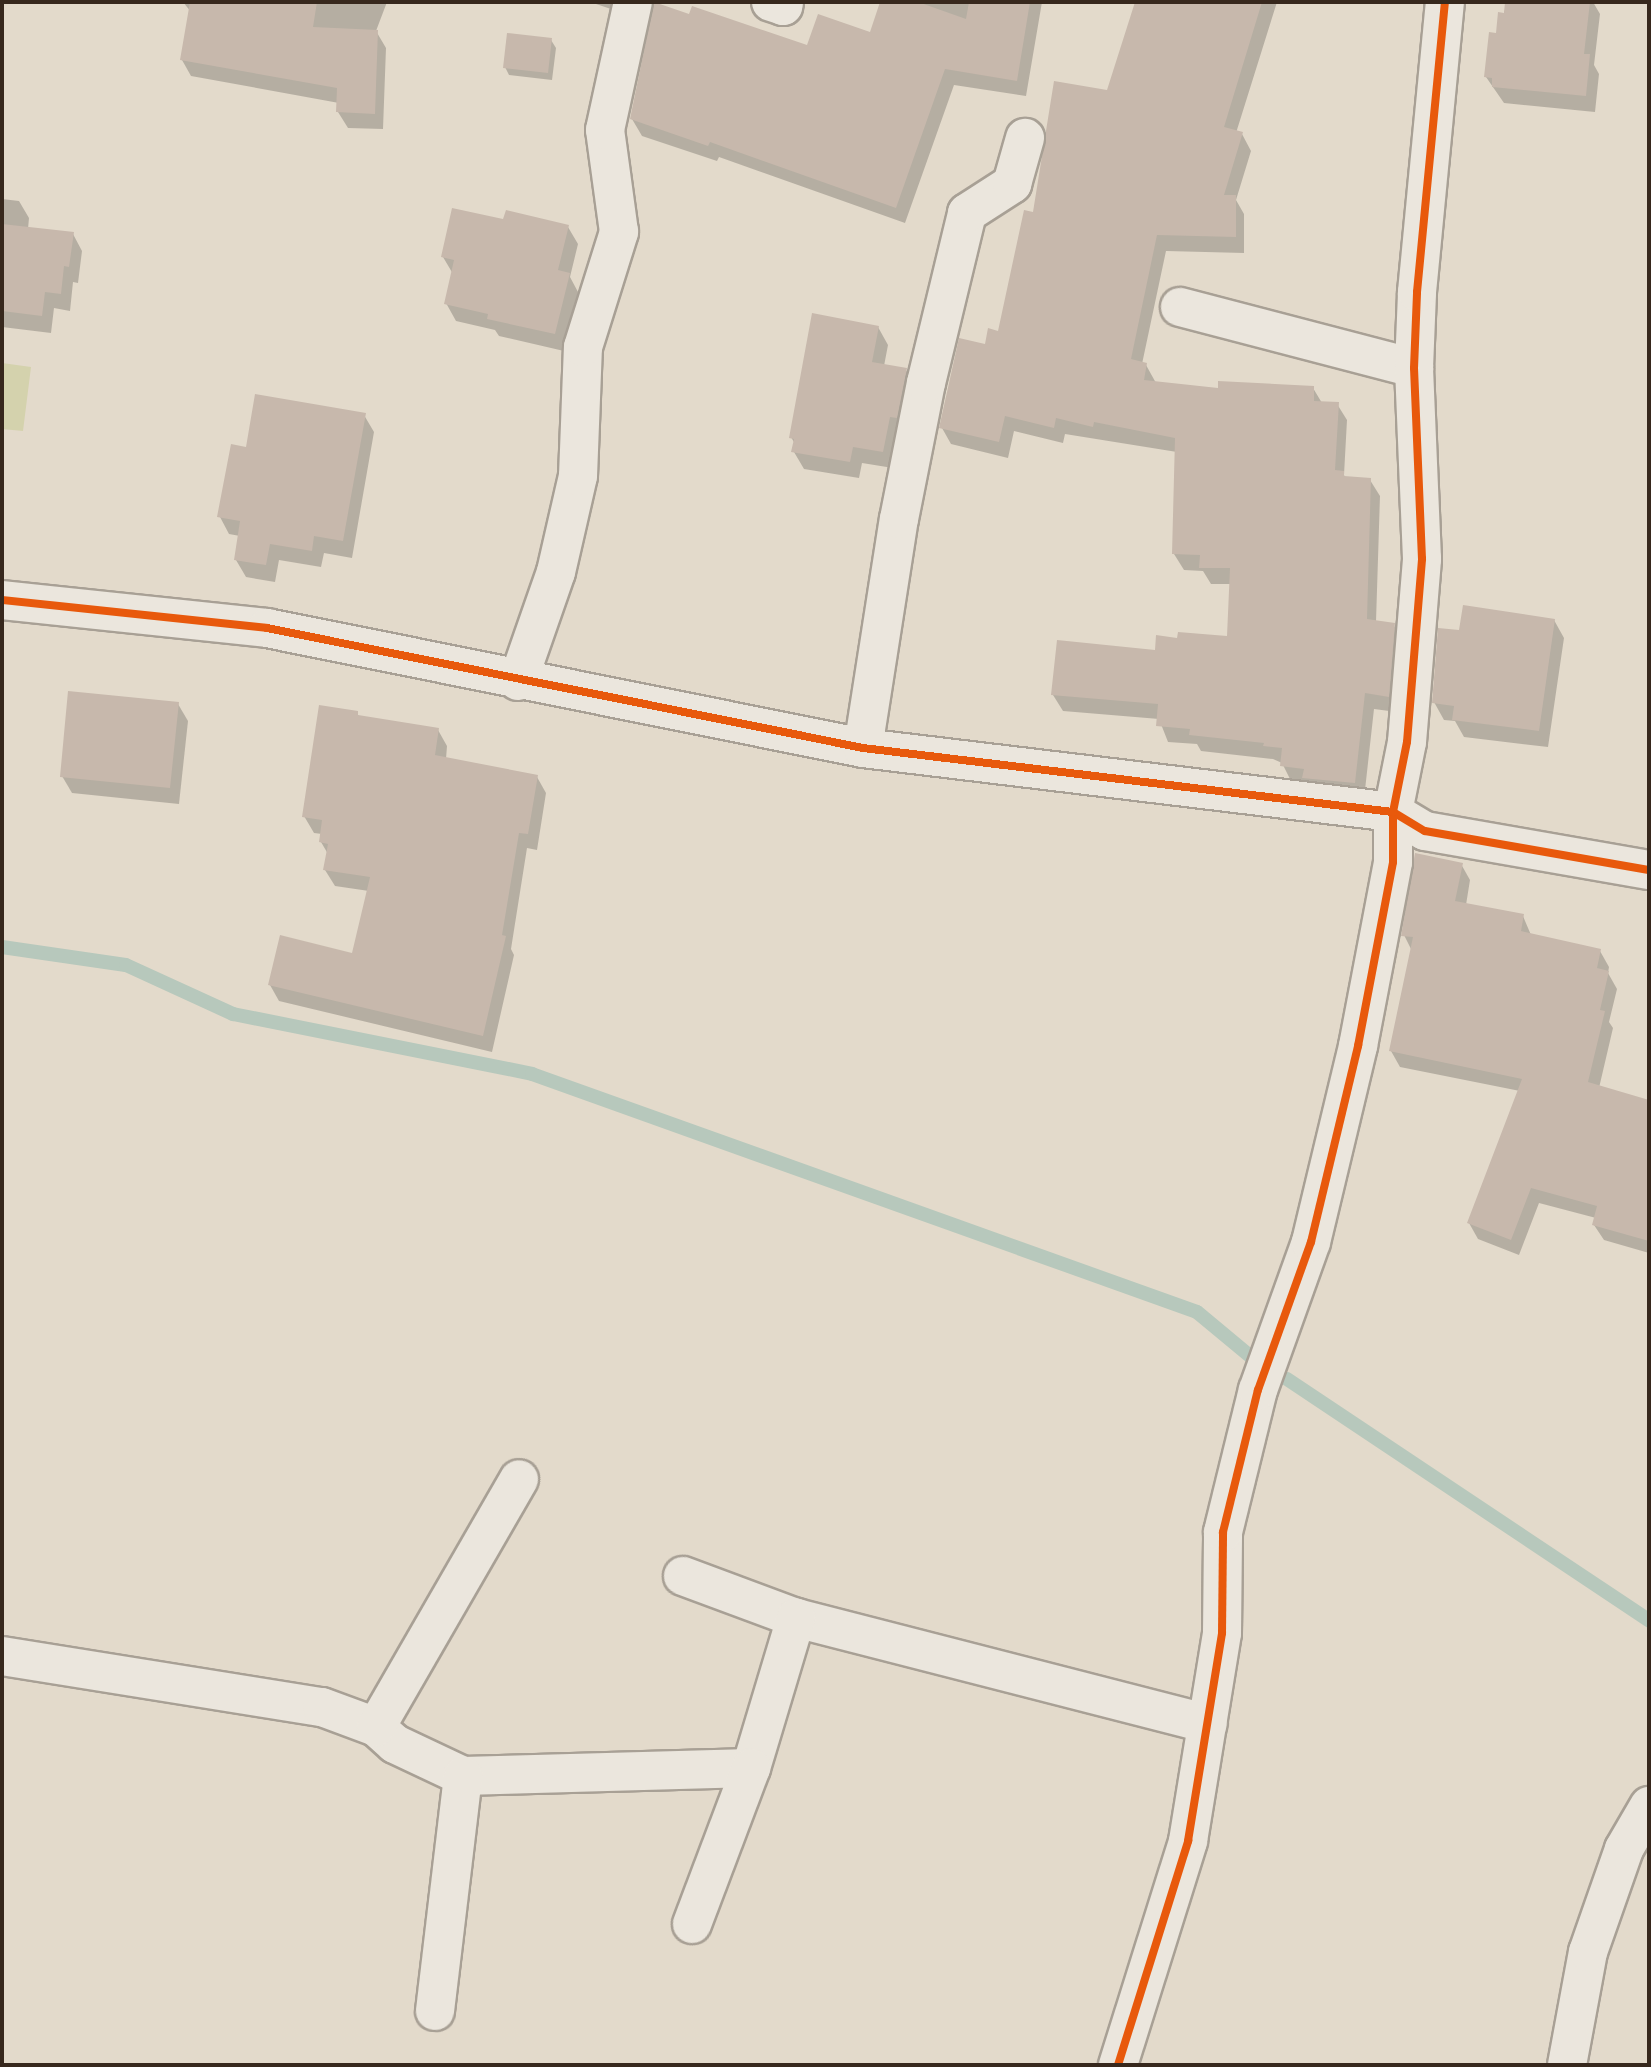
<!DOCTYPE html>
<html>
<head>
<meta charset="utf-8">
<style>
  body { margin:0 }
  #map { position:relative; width:1651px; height:2067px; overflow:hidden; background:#e3dacb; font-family:Bitter,serif }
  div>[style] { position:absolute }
  .green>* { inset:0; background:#d4d2ad }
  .shadow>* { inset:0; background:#0003 }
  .stream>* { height:14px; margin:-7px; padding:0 7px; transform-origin:7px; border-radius:7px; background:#b7c8bc }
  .building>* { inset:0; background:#c7b8ac }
  .roads { filter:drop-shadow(2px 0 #a8a095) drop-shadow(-2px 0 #a8a095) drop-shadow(0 2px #a8a095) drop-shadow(0 -2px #a8a095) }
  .minor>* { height:38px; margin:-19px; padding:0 19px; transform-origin:19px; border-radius:19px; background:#ebe6dd }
  .cycleway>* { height:8px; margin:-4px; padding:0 4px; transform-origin:4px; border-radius:4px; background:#e8590c }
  span { translate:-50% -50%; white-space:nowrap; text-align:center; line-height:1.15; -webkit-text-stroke:7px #f5e8d1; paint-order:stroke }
  .frame { position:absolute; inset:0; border:4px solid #37281d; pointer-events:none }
</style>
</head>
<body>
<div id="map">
  <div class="green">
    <div style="clip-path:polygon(2px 363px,31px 367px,23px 431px,2px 429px)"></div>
  </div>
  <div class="shadow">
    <div style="clip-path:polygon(183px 2px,387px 2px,376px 31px,386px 48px,383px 129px,348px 128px,338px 112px,339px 103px,191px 76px,182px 60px,191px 12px)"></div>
    <div style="clip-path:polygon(590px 2px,617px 2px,614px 10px)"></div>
    <div style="clip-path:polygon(882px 2px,1042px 2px,1026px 96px,954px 85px,905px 223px,719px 157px,717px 161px,642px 136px,632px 119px,808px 47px,871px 34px)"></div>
    <div style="clip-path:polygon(1136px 2px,1277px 2px,1236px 133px,1242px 134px,1251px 151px,1236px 200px,1244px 214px,1244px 253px,1166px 251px,1142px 364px,1146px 365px,1156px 383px,1220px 390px,1313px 388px,1322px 403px,1337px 404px,1347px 420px,1344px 475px,1346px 479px,1370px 480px,1380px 496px,1376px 622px,1393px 624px,1403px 641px,1397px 712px,1374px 709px,1364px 799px,1292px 783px,1282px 763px,1273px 759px,1201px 751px,1197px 744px,1168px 742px,1159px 719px,1063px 711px,1053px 695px,1157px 653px,1179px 640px,1229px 639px,1231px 584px,1211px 584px,1203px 571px,1184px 570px,1174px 554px,1177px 452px,1065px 434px,1063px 443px,1014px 431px,1008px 458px,951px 444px,942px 428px,986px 346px,999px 333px,1034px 215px,1109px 93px)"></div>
    <div style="clip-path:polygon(1507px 2px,1593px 2px,1600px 14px,1594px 65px,1599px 74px,1595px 112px,1504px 103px,1486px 77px)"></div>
    <div style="clip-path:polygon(551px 40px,556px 48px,552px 80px,509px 75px,505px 67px)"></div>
    <div style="clip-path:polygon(2px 199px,19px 201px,29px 218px,28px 229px,73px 234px,82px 251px,78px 283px,73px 282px,70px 311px,54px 308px,51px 333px,2px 327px)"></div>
    <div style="clip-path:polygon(568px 227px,578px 244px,570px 277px,578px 292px,564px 351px,499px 336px,495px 330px,456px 321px,446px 303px,453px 274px,443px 257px)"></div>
    <div style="clip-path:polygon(878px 327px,888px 345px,884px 366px,906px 370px,916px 387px,893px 468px,862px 463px,859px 478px,804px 469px,794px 452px,795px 444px,791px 437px)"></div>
    <div style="clip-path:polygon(364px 415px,374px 432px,352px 558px,324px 553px,321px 567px,279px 560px,275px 582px,246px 577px,236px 560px,240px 536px,229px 534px,220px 517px,248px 449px)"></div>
    <div style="clip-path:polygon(1554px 620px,1564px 638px,1548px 747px,1464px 737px,1455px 721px,1444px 720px,1434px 702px,1461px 632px)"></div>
    <div style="clip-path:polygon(178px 704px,188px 721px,179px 804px,72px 793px,62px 776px)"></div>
    <div style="clip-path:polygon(357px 713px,360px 718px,438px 730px,447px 746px,446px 759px,537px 777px,546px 793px,537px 850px,527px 848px,511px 949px,514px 955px,492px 1052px,279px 1001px,270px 985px,354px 956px,369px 891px,335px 886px,325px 870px,328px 854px,321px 842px,322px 834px,314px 833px,304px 816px)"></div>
    <div style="clip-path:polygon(1461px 864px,1470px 880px,1466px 905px,1523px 916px,1531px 935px,1600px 951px,1609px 967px,1608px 973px,1617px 989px,1609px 1022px,1613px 1028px,1599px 1088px,1649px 1108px,1649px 1253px,1604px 1240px,1594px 1225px,1596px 1218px,1539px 1203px,1519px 1255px,1478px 1239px,1469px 1223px,1520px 1091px,1400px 1067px,1391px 1051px,1412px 951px,1404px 935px)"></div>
  </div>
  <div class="stream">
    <div style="left:2px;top:947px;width:125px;rotate:8.3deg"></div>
    <div style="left:126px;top:965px;width:118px;rotate:24.6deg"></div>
    <div style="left:233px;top:1014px;width:305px;rotate:11.3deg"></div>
    <div style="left:532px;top:1074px;width:706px;rotate:19.69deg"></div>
    <div style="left:1197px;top:1312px;width:69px;rotate:39.7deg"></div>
    <div style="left:1287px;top:1379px;width:435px;rotate:33.7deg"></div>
  </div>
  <div class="building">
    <div style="clip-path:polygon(190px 2px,317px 2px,313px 27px,378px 30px,375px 114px,336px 112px,337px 88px,180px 60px)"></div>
    <div style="clip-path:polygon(654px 2px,689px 14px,692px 6px,807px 45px,818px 14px,870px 32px,880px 2px,918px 2px,966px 19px,969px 2px,1030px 2px,1017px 81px,945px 69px,896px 208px,710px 142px,708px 146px,630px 119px)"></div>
    <div style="clip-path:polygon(1135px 2px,1262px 2px,1224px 127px,1243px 132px,1224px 195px,1236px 195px,1236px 237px,1157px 235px,1131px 359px,1147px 363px,1144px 380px,1218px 388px,1218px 381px,1314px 386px,1314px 401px,1339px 402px,1335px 470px,1344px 471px,1344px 476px,1371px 478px,1367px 619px,1395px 623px,1389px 697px,1365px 693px,1355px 783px,1302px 778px,1304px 769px,1280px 766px,1282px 748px,1263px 746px,1264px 743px,1189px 735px,1190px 729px,1156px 726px,1158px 704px,1051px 695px,1057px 640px,1155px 650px,1156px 635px,1177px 638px,1178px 632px,1227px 636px,1230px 568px,1199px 568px,1200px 555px,1172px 554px,1175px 438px,1094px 422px,1093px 427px,1056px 418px,1054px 428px,1005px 416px,999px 442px,939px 428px,959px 338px,985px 344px,988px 328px,998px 331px,1024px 210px,1033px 212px,1054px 81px,1107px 90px)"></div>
    <div style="clip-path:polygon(1505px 2px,1590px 2px,1584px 54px,1590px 54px,1586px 96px,1492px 87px,1492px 78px,1484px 77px,1489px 32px,1496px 33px,1498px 12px,1504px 13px)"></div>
    <div style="clip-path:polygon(507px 33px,552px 38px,548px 73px,503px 68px)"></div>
    <div style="clip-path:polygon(452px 208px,503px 219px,506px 210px,569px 225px,558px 270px,570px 273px,555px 334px,487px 319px,488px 314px,444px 304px,454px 260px,441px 257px)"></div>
    <div style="clip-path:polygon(2px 224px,74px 232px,69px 267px,64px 266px,61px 294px,45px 292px,42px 316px,2px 311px)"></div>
    <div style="clip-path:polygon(812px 313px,879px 326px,872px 362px,907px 368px,897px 418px,890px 417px,883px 452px,853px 447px,850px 462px,791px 452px,794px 439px,789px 438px)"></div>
    <div style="clip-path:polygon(255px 394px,366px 413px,343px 541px,314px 536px,312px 551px,270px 544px,266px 565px,234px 560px,240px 521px,217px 517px,231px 444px,246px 447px)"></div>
    <div style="clip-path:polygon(1463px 605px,1555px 619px,1539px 731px,1452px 720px,1454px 706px,1432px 703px,1438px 628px,1459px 630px)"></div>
    <div style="clip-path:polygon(68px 691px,179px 702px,170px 788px,60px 777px)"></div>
    <div style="clip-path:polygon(319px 705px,358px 711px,358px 715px,439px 728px,435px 755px,538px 775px,528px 834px,519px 833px,502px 935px,506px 936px,483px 1036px,268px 985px,280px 935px,352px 953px,370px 877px,323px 870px,328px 844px,319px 842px,322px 820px,302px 817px)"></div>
    <div style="clip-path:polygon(1415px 853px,1463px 863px,1455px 901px,1524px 914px,1521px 931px,1601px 949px,1597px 968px,1609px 971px,1600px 1010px,1605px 1011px,1588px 1082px,1649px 1100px,1649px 1241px,1592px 1225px,1597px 1206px,1531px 1188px,1511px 1240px,1467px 1223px,1522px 1079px,1389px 1051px,1413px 937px,1401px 936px)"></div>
  </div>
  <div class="roads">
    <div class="minor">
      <div style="left:771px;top:2px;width:13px;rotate:18deg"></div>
      <div style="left:783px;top:6px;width:4px;rotate:-76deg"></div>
      <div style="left:1180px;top:307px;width:242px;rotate:14.6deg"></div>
      <div style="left:2px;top:600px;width:266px;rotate:6deg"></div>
      <div style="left:267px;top:628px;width:608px;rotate:11.38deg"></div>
      <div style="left:863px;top:748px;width:534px;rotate:6.89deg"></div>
      <div style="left:1393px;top:812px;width:37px;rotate:31deg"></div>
      <div style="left:1425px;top:831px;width:227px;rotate:9.9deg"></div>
      <div style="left:518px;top:681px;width:115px;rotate:-70.8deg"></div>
      <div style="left:556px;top:572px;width:98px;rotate:-77.1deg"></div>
      <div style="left:578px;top:476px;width:129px;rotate:-87.8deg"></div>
      <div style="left:583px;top:347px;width:121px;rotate:-72.6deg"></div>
      <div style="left:619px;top:232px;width:103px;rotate:-97.8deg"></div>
      <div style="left:605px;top:130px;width:131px;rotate:-77.7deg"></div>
      <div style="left:863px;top:748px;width:232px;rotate:-81.1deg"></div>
      <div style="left:899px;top:519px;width:139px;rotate:-78.8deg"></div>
      <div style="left:926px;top:383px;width:175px;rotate:-76.4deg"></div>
      <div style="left:967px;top:213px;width:54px;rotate:-32.8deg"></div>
      <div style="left:1012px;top:184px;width:48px;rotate:-74.2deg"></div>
      <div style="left:683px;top:1576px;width:121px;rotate:20.4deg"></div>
      <div style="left:796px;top:1618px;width:425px;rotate:14.4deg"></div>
      <div style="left:2px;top:1656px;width:324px;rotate:9.1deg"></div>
      <div style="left:322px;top:1707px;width:58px;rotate:20.3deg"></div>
      <div style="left:376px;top:1727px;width:25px;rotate:42deg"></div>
      <div style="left:395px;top:1744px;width:75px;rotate:25.2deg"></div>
      <div style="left:463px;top:1776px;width:288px;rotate:-1.6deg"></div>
      <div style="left:751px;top:1768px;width:157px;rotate:-73.3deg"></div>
      <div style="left:376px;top:1727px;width:286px;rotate:-60deg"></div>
      <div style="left:692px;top:1924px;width:167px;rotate:-69.3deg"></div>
      <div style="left:435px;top:2011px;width:237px;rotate:-83.2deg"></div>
      <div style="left:1118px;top:2065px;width:235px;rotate:-72.6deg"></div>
      <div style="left:1188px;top:1841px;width:211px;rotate:-80.7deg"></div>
      <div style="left:1222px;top:1633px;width:101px;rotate:-89.4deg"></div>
      <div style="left:1223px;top:1532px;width:146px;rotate:-76.2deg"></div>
      <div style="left:1258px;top:1390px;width:157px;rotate:-70.3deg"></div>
      <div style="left:1311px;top:1242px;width:202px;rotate:-76.5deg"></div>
      <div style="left:1358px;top:1046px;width:187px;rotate:-79.2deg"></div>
      <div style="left:1393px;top:862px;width:50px;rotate:-90deg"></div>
      <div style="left:1393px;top:812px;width:71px;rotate:-78.7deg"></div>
      <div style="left:1407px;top:742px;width:184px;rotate:-85.3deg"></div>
      <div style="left:1422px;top:559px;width:191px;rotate:-92.4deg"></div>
      <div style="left:1414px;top:368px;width:76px;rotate:-87.7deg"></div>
      <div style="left:1417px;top:292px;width:291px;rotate:-84.5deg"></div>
      <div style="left:1567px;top:2065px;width:115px;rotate:-79.5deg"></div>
      <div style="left:1588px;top:1952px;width:109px;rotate:-70.7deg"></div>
      <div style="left:1624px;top:1849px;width:50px;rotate:-59.8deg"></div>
    </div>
  </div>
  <div class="cycleway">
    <div style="left:2px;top:600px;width:266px;rotate:6deg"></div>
    <div style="left:267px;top:628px;width:608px;rotate:11.38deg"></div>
    <div style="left:863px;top:748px;width:534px;rotate:6.89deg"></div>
    <div style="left:1393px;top:812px;width:37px;rotate:31deg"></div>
    <div style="left:1425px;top:831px;width:227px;rotate:9.9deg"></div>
    <div style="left:1118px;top:2065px;width:235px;rotate:-72.6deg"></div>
    <div style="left:1188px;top:1841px;width:211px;rotate:-80.7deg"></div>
    <div style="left:1222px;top:1633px;width:101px;rotate:-89.4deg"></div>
    <div style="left:1223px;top:1532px;width:146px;rotate:-76.2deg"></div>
    <div style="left:1258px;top:1390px;width:157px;rotate:-70.3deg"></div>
    <div style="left:1311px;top:1242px;width:202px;rotate:-76.5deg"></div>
    <div style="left:1358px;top:1046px;width:187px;rotate:-79.2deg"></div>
    <div style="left:1393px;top:862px;width:50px;rotate:-90deg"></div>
    <div style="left:1393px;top:812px;width:71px;rotate:-78.7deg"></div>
    <div style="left:1407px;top:742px;width:184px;rotate:-85.3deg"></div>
    <div style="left:1422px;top:559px;width:191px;rotate:-92.4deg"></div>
    <div style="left:1414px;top:368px;width:76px;rotate:-87.7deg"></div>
    <div style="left:1417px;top:292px;width:291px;rotate:-84.5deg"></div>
  </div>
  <div class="frame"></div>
</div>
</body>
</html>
